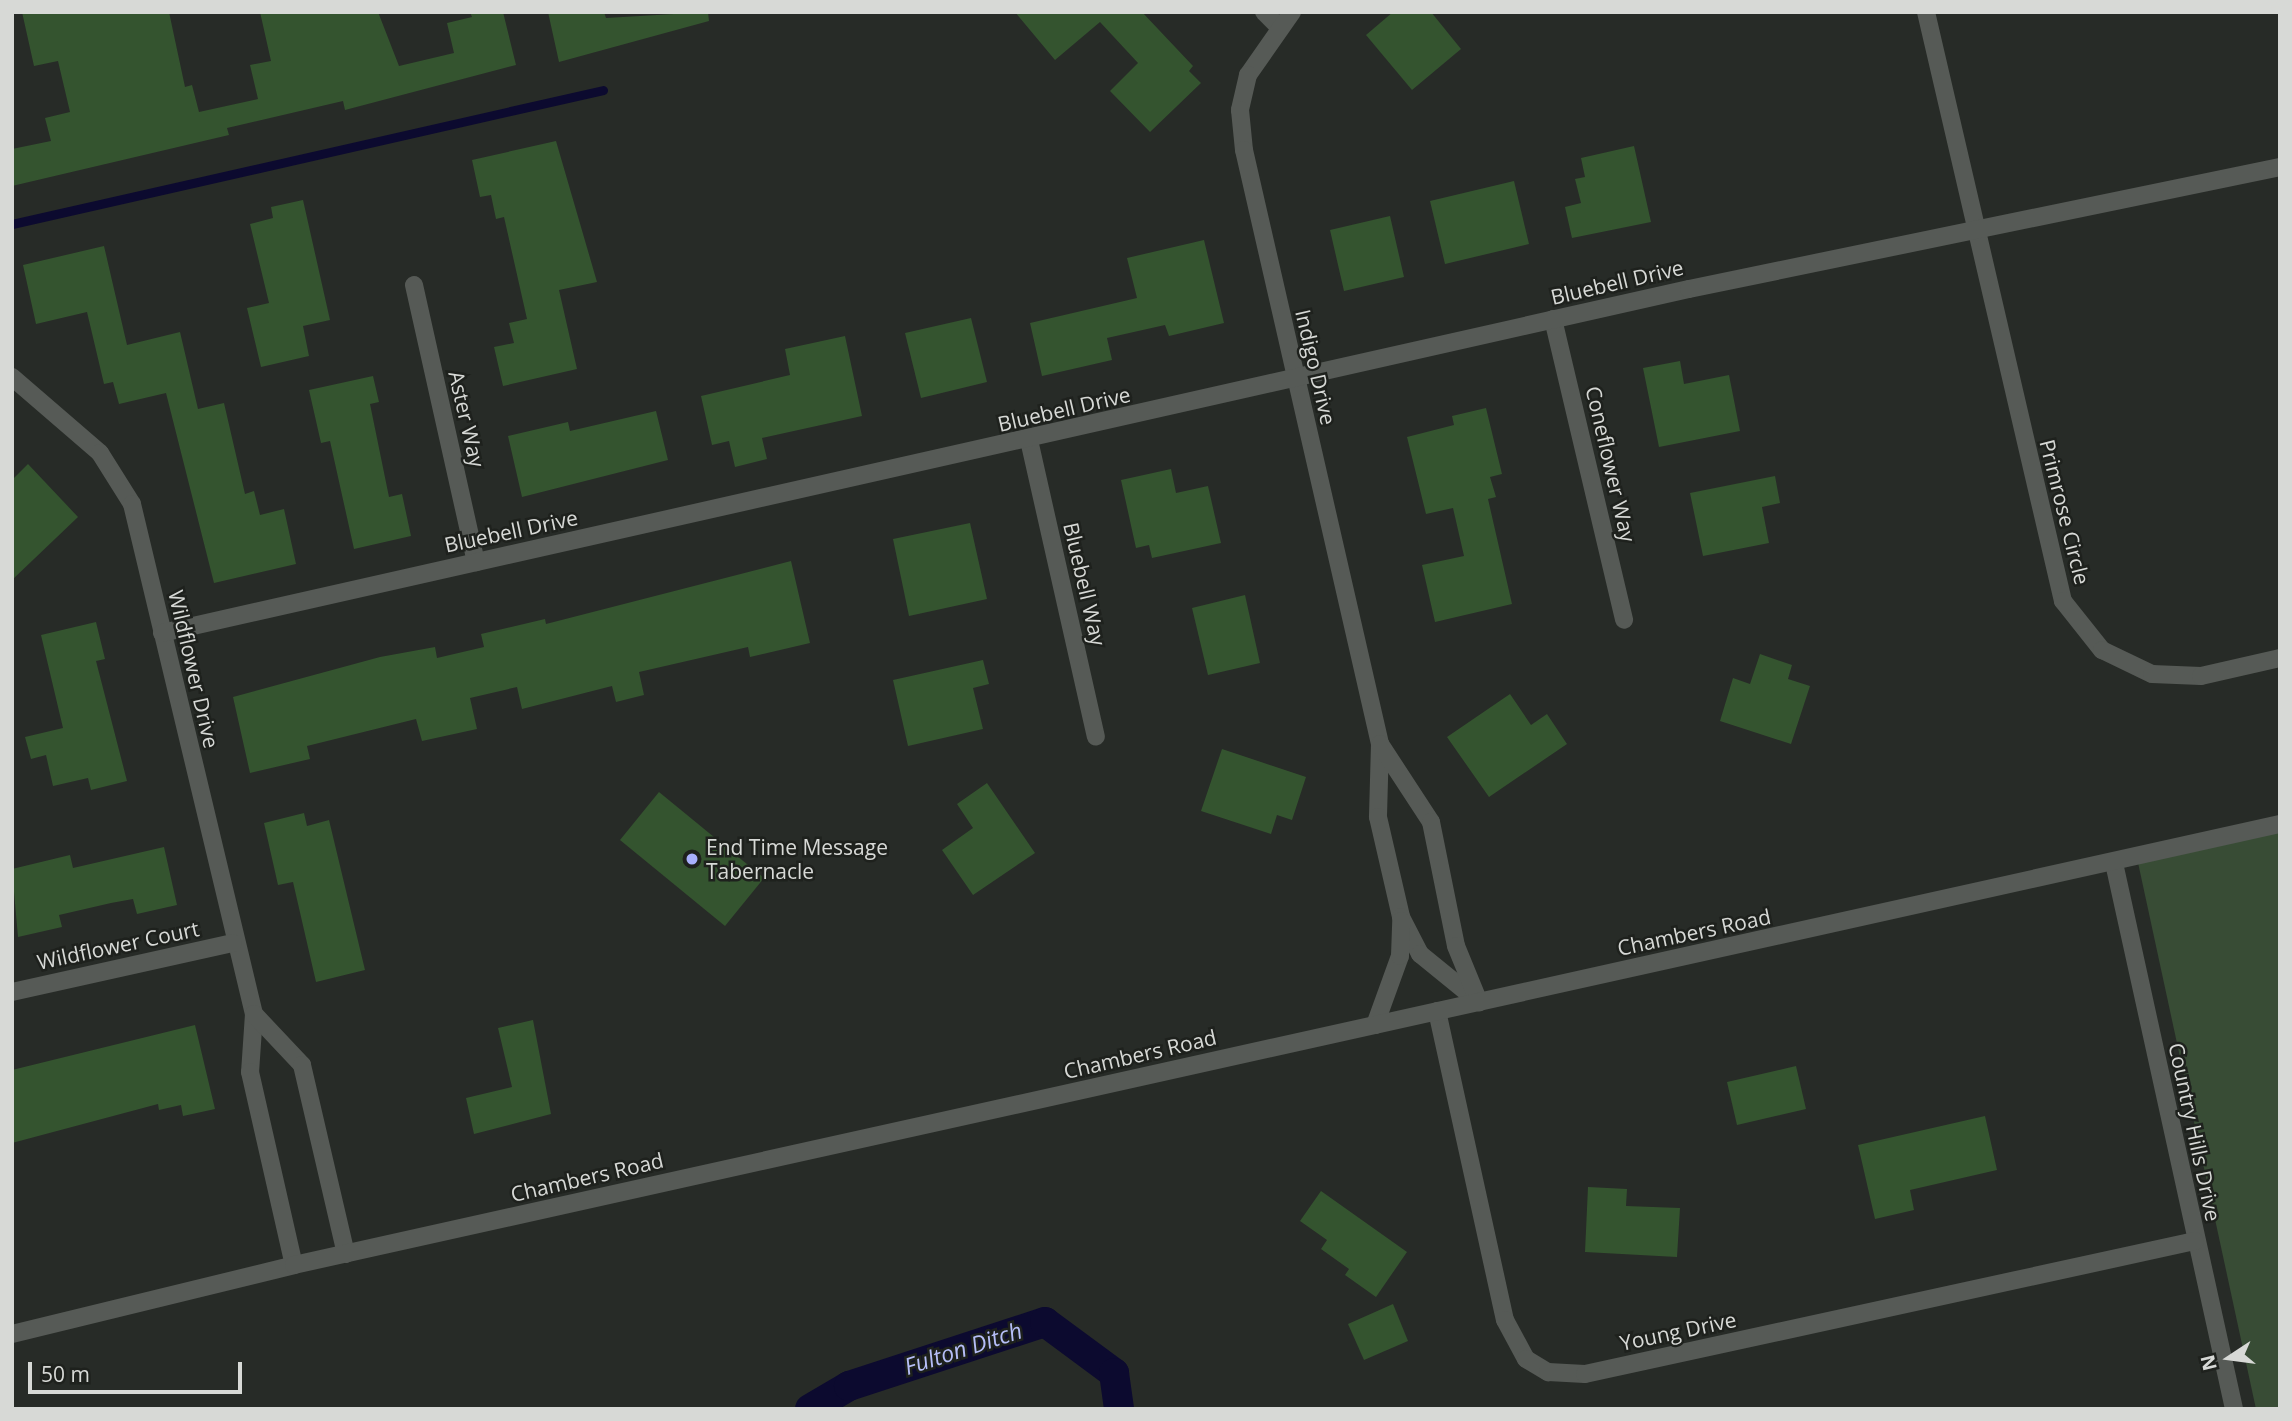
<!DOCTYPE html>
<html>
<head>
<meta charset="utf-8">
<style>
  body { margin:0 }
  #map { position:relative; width:2292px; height:1421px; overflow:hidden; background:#272b27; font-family:"Open Sans",sans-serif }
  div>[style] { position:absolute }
  .green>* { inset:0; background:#384c35 }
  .stream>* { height:9px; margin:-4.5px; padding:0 4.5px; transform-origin:4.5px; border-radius:4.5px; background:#0c0a2f }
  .canal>* { height:30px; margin:-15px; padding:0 15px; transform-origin:15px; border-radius:15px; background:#0c0a2f }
  .building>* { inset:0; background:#34542f }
  .minor>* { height:18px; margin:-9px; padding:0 9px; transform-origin:9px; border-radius:9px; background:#565a56 }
  .tertiary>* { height:18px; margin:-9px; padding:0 9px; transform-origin:9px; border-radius:9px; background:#565a56 }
  .dots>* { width:19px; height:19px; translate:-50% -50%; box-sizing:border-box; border:4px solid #1e211d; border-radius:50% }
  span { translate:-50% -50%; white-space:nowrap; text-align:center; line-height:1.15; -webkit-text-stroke:5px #1e211d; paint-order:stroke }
  .street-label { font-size:21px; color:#d7d9d6 }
  .poi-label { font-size:21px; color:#d7d9d6 }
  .left { translate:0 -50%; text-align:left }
  .water-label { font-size:23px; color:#b6bef7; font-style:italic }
  .frame { position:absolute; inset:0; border:14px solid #d7d9d6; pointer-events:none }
  .north { position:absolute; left:2194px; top:1323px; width:70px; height:70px; -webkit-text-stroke:5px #1e211d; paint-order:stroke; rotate:257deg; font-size:19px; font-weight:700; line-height:28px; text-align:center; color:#d7d9d6 }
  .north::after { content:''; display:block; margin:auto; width:24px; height:32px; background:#d7d9d6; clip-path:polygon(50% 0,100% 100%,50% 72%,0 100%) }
  .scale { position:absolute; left:28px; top:1362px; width:214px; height:32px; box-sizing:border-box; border:4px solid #d7d9d6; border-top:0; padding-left:9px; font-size:21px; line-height:24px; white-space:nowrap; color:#d7d9d6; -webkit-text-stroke:5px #1e211d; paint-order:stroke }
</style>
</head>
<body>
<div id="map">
  <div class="green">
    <div style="clip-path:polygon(2280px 823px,2280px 1409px,2256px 1409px,2137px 858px)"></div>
  </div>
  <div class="stream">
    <div style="left:12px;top:224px;width:606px;rotate:-12.77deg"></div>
  </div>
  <div class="canal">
    <div style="left:810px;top:1409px;width:45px;rotate:-30.5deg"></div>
    <div style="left:849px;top:1386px;width:206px;rotate:-18.1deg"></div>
    <div style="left:1045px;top:1322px;width:86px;rotate:36.5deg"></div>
    <div style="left:1114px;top:1373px;width:36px;rotate:82deg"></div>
  </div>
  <div class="building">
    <div style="clip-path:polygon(22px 12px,169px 12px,185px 87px,192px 85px,199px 112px,258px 99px,250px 65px,271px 61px,260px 12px,378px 12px,399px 66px,454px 53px,447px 23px,472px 17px,470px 12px,503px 12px,516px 65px,345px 110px,343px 101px,227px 128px,229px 135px,12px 186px,12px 149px,51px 141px,45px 118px,70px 112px,58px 61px,34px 66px)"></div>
    <div style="clip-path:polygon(548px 12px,604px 12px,606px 18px,708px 12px,709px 21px,559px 62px)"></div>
    <div style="clip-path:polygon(1015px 12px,1142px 12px,1193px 66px,1189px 71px,1201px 83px,1150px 132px,1110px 91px,1138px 63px,1100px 22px,1055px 60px)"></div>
    <div style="clip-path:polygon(1393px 12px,1431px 12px,1461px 49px,1412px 90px,1366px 35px)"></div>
    <div style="clip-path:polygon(556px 141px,597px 282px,559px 290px,577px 369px,503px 386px,494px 347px,514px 343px,509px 323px,527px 319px,504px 217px,496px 219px,491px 195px,480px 197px,472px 160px)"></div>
    <div style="clip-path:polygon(1634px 146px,1651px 222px,1572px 238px,1565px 207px,1581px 203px,1575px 179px,1585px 177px,1581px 158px)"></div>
    <div style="clip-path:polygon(1514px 181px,1529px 244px,1445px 264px,1430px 201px)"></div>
    <div style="clip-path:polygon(303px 200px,330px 320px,303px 326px,309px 356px,261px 367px,247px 308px,269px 303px,250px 224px,273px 218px,271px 207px)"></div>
    <div style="clip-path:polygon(1390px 216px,1404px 277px,1344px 291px,1330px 230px)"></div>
    <div style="clip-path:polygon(1204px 240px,1224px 323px,1169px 336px,1165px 325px,1107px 338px,1112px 360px,1042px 376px,1030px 323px,1137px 298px,1127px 258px)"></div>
    <div style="clip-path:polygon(104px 246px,127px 345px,180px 332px,198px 409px,224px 403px,245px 494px,254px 491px,260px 515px,284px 509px,296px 564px,214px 583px,166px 393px,119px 404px,113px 382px,104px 384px,87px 312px,36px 324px,23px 265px)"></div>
    <div style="clip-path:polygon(971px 318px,987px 382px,921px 398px,905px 333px)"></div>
    <div style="clip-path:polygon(845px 336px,862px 416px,762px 438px,767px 459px,735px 467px,729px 441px,712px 445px,701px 396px,790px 375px,785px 349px)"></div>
    <div style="clip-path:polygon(1680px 361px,1684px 384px,1729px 375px,1740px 431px,1659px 447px,1643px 368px)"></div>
    <div style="clip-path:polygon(373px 376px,379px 402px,370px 404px,389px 497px,402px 494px,411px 536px,354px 549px,330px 441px,321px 443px,309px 390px)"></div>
    <div style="clip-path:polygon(1486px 408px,1502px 474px,1490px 477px,1496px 497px,1488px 499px,1512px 604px,1435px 622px,1422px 565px,1464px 556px,1453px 508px,1426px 514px,1407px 437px,1454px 425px,1452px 416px)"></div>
    <div style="clip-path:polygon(656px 411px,668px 460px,522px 497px,508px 436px,568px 422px,570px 431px)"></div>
    <div style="clip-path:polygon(28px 464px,78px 517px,12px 580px,12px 480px)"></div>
    <div style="clip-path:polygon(1171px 469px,1176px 493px,1208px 486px,1221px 543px,1152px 558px,1149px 545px,1136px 548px,1121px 480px)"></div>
    <div style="clip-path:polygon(1775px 476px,1780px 503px,1762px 507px,1769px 543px,1703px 556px,1690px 493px)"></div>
    <div style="clip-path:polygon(970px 523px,987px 599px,909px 616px,893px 539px)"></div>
    <div style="clip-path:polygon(791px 561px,810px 643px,750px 657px,748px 647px,639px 672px,644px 695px,616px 702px,612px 686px,522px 709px,517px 687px,470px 698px,477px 729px,422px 741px,416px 719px,307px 746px,310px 759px,250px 773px,233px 697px,380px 657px,435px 647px,437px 658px,484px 647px,481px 634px,545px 619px,546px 624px)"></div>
    <div style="clip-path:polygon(1245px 595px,1260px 663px,1208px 675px,1192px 608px)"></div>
    <div style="clip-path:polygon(96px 622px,105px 659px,96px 661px,127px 781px,91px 790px,88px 778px,53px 786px,46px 755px,31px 759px,25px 737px,63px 728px,41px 635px)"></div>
    <div style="clip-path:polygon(1760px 654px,1792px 665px,1788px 679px,1810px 686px,1791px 744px,1720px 721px,1733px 678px,1750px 684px)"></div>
    <div style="clip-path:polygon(983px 660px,989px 684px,973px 688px,983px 729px,908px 746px,893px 680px)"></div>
    <div style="clip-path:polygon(1510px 694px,1531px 725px,1547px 714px,1567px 744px,1489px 797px,1447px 737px)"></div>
    <div style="clip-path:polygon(1222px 749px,1306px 777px,1292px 820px,1277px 815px,1271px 834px,1201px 811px)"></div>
    <div style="clip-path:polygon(987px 783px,1035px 853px,973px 895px,942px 850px,973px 828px,957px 804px)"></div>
    <div style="clip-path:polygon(659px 792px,764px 878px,725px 926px,620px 840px)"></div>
    <div style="clip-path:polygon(304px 813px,307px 826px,329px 820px,365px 970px,316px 982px,293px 882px,278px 885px,264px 823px)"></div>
    <div style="clip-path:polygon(164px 847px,177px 905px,137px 914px,133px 899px,111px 903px,59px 915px,62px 927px,18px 937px,12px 869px,70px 855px,73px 868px)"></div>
    <div style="clip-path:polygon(533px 1020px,551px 1114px,474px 1134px,466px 1098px,512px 1087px,498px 1028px)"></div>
    <div style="clip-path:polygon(195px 1025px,215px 1109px,183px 1116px,181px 1105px,159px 1110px,158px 1104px,12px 1143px,12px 1070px)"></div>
    <div style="clip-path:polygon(1796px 1066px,1806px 1109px,1737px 1125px,1727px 1082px)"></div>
    <div style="clip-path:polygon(1985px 1116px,1997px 1170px,1910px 1190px,1914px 1210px,1875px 1219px,1858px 1145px)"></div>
    <div style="clip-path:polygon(1588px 1187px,1627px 1189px,1626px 1206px,1680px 1208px,1677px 1257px,1585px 1252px)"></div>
    <div style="clip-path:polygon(1321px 1191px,1407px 1252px,1376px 1297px,1345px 1275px,1349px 1269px,1321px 1249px,1327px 1240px,1300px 1221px)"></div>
    <div style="clip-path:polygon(1393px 1304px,1408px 1341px,1364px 1360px,1348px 1324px)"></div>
  </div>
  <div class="minor">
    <div style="left:1264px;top:12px;width:20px;rotate:45deg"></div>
    <div style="left:1292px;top:12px;width:77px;rotate:124.9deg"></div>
    <div style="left:1248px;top:75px;width:36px;rotate:103deg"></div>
    <div style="left:1240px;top:110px;width:40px;rotate:84.3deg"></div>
    <div style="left:1244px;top:150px;width:609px;rotate:77.1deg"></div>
    <div style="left:1380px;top:744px;width:73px;rotate:91.6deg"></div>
    <div style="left:1378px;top:817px;width:103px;rotate:77deg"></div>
    <div style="left:1401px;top:917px;width:42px;rotate:62.8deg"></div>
    <div style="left:1420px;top:954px;width:76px;rotate:39.1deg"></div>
    <div style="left:1926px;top:12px;width:605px;rotate:76.91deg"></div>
    <div style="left:2063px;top:601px;width:63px;rotate:51.5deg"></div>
    <div style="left:2102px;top:650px;width:55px;rotate:25.6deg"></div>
    <div style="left:2152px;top:674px;width:49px;rotate:2.3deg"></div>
    <div style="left:2201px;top:676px;width:81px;rotate:-12.8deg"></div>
    <div style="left:414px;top:285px;width:284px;rotate:77.4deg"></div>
    <div style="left:1553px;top:319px;width:309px;rotate:76.7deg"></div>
    <div style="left:12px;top:377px;width:116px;rotate:40.8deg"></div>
    <div style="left:100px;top:453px;width:60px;rotate:57.9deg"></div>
    <div style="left:132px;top:504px;width:524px;rotate:76.55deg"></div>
    <div style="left:254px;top:1014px;width:58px;rotate:93.9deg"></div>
    <div style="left:250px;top:1072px;width:198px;rotate:77.2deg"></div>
    <div style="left:1029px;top:440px;width:304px;rotate:77.3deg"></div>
    <div style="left:162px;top:633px;width:1565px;rotate:-12.7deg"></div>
    <div style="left:1689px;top:289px;width:603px;rotate:-11.66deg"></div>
    <div style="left:1380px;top:744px;width:93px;rotate:56.8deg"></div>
    <div style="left:1431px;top:822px;width:126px;rotate:78.6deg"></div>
    <div style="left:1456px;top:946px;width:61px;rotate:67.7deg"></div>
    <div style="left:2114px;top:863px;width:559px;rotate:77.6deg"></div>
    <div style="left:12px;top:992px;width:226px;rotate:-12.5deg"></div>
    <div style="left:1437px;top:1011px;width:316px;rotate:77.6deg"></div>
    <div style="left:1505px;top:1320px;width:44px;rotate:61.7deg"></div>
    <div style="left:1526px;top:1359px;width:26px;rotate:31deg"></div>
    <div style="left:1548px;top:1372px;width:37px;rotate:3deg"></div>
    <div style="left:1585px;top:1374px;width:624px;rotate:-12.3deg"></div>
    <div style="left:254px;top:1014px;width:70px;rotate:46.7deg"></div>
    <div style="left:302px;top:1065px;width:194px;rotate:76.9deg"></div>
    <div style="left:1375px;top:1025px;width:73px;rotate:-70.1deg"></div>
    <div style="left:1400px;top:956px;width:35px;rotate:-88deg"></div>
  </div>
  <div class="tertiary">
    <div style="left:12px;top:1334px;width:290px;rotate:-13.7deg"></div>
    <div style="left:294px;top:1265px;width:2034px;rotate:-12.52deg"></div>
  </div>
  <div class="dots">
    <div style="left:692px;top:859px;background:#a8b0fc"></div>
  </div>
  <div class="street-label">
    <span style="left:1617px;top:282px;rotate:-13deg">Bluebell Drive</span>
    <span style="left:1316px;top:367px;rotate:77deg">Indigo Drive</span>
    <span style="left:1064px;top:409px;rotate:-13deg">Bluebell Drive</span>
    <span style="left:467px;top:419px;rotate:77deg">Aster Way</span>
    <span style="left:1611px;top:464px;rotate:77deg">Coneflower Way</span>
    <span style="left:2065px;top:512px;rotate:76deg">Primrose Circle</span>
    <span style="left:511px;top:531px;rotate:-12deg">Bluebell Drive</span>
    <span style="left:1085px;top:584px;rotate:77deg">Bluebell Way</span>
    <span style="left:194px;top:669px;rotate:77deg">Wildflower Drive</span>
    <span style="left:1694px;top:932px;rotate:-12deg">Chambers Road</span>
    <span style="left:118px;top:945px;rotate:-12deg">Wildflower Court</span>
    <span style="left:1140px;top:1054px;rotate:-13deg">Chambers Road</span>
    <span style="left:2195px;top:1132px;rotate:78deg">Country Hills Drive</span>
    <span style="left:587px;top:1177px;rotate:-13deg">Chambers Road</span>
    <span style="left:1678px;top:1331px;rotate:-12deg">Young Drive</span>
  </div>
  <div class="poi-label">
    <span class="left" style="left:706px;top:859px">End Time Message<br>Tabernacle</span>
  </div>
  <div class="water-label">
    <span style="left:963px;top:1348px;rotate:-18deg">Fulton Ditch</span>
  </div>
  <div class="frame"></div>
  <div class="north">N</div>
  <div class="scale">50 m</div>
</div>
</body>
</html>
